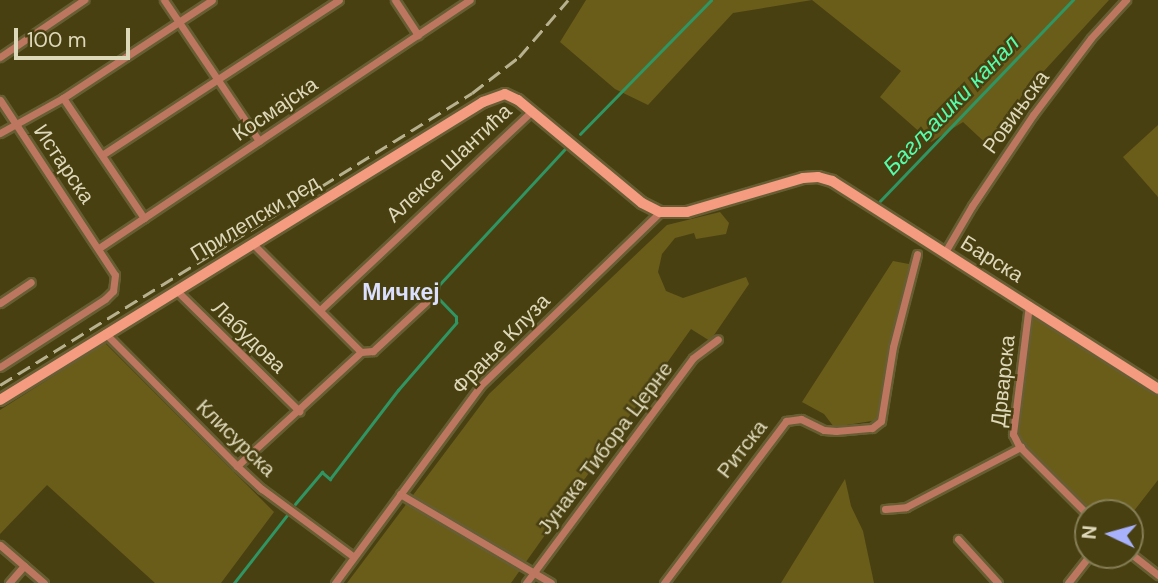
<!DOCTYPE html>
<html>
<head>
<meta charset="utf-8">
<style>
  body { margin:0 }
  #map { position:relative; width:1158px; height:583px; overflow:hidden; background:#494012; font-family:"DM Sans",sans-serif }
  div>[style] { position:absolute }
  .green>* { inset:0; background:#6a5d1a }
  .stream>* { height:2.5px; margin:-1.25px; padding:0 1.25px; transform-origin:1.25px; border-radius:1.25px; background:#2e9563 }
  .roads { filter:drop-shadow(2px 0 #675e34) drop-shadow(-2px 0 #675e34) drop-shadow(0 2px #675e34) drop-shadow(0 -2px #675e34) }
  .street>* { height:7px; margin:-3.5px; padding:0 3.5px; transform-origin:3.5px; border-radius:3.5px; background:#bd7761 }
  .secondary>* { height:10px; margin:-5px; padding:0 5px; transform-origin:5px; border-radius:5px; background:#f59b80 }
  .rail>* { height:2.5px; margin-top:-1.25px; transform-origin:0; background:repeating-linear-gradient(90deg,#b7b18f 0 14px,transparent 0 21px) }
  span { translate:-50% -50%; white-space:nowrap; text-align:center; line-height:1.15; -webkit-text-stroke:5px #494012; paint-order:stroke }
  .street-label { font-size:21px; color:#ded8ba }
  .water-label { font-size:23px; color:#53fdaa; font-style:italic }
  .neighbourhood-label { font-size:23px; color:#dbe0fe; font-weight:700 }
  .north { position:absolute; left:1074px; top:499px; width:70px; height:70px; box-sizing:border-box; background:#494012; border:2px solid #857d55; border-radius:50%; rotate:275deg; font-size:19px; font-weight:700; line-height:28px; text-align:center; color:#ded8ba }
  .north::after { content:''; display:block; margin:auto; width:24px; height:32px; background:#a7b1fc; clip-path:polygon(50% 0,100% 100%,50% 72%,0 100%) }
  .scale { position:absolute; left:14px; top:28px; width:116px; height:32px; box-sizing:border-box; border:4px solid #ded8ba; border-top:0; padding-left:9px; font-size:21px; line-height:24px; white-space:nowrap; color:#ded8ba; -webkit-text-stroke:5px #494012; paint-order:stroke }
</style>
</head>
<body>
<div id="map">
  <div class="green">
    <div style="clip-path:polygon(586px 0,1109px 0,1022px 95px,993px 150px,963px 122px,931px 142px,880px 97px,901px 71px,812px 0,733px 13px,648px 105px,615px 89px,560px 42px)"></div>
    <div style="clip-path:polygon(1158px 125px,1158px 197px,1123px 157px)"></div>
    <div style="clip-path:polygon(720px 212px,729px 223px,726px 234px,696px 239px,694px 233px,675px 238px,662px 254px,658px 272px,666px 291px,683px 298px,746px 277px,749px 284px,710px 341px,691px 329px,511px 583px,347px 583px,489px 394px,667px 225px)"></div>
    <div style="clip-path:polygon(893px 261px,914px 265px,878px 420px,834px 427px,824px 414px,802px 402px)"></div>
    <div style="clip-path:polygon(1032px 312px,1158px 391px,1158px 480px,1130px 516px,1130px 513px,1092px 513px,1018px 437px,1016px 428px)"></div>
    <div style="clip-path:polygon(105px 343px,274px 512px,221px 583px,155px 583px,47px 485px,0 534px,0 410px)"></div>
    <div style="clip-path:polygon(845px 479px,851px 506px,863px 531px,874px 583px,781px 583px)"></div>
  </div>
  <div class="stream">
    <div style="left:580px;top:134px;width:187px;rotate:-45.6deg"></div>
    <div style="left:880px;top:201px;width:279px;rotate:-46.2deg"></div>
    <div style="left:295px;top:504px;width:42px;rotate:-49.8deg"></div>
    <div style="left:322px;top:472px;width:11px;rotate:41deg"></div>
    <div style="left:330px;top:479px;width:112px;rotate:-52.6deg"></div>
    <div style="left:398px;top:390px;width:89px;rotate:-49.1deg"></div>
    <div style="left:456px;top:323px;width:6px;rotate:-90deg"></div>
    <div style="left:456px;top:317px;width:28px;rotate:-134deg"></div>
    <div style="left:437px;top:297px;width:12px;rotate:-81deg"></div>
    <div style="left:439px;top:285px;width:185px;rotate:-47.2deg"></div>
    <div style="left:234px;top:583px;width:88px;rotate:-52deg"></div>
  </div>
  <div class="roads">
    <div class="street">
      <div style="left:164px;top:0;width:170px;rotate:56deg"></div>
      <div style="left:395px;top:0;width:42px;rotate:56.7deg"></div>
      <div style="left:0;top:57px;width:102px;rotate:-34.2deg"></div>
      <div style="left:63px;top:98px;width:145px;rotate:56deg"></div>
      <div style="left:0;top:100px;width:209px;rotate:56.7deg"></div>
      <div style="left:115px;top:275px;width:16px;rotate:97deg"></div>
      <div style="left:113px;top:291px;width:11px;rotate:135deg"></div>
      <div style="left:105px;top:299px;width:125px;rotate:147.1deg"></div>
      <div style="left:0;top:133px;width:72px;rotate:-29.1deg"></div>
      <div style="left:63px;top:98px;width:178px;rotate:-33.3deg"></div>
      <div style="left:102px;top:155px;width:283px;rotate:-33.2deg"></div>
      <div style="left:252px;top:243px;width:154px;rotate:45deg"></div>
      <div style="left:99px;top:248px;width:446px;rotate:-33.8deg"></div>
      <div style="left:945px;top:252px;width:53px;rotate:-59.6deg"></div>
      <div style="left:972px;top:206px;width:110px;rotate:-56.2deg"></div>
      <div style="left:1033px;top:115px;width:96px;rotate:-53deg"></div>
      <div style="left:1091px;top:38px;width:52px;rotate:-47.4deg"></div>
      <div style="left:176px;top:290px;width:173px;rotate:44.5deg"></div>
      <div style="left:0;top:303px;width:37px;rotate:-34deg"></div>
      <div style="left:1029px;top:305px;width:130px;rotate:97.1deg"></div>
      <div style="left:1013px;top:434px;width:13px;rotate:63deg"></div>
      <div style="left:1019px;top:446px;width:98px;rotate:45deg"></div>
      <div style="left:320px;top:310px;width:291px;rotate:-43.2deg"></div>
      <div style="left:105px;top:333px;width:187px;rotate:45.2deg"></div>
      <div style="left:237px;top:466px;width:34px;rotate:43deg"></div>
      <div style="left:262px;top:489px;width:114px;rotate:36.5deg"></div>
      <div style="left:237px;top:466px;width:168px;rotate:-42.6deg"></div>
      <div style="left:361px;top:352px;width:12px;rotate:-5deg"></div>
      <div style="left:373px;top:351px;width:75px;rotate:-42.8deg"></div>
      <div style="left:400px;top:494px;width:175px;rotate:30.5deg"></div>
      <div style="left:885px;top:509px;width:21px;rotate:-5deg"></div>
      <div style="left:906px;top:507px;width:130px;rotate:-27.6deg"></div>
      <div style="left:958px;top:539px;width:59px;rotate:47.7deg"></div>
      <div style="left:0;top:545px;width:58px;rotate:40.8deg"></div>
      <div style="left:1130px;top:553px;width:36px;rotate:38deg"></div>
      <div style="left:9px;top:583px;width:23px;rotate:-49deg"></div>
      <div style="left:335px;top:583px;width:245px;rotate:-53.6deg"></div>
      <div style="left:480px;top:386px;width:250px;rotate:-44deg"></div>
      <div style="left:526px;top:583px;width:280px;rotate:-53.4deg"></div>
      <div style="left:693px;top:358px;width:31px;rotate:-37deg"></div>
      <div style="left:664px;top:583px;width:203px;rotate:-53deg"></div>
      <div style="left:786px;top:421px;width:15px;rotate:-8deg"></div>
      <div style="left:801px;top:419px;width:25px;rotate:26deg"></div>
      <div style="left:824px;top:430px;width:12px;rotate:5deg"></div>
      <div style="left:836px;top:431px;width:36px;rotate:-5deg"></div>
      <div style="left:872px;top:428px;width:11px;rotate:-38deg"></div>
      <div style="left:881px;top:421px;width:75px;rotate:-80.8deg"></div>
      <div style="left:893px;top:347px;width:96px;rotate:-75.5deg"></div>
      <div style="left:1068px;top:583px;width:36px;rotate:-52deg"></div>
    </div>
    <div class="secondary">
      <div style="left:0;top:400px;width:568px;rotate:-31.67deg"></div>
      <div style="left:483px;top:102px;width:23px;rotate:-20deg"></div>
      <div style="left:505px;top:94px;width:14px;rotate:25deg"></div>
      <div style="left:518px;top:100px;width:161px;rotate:39.7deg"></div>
      <div style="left:642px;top:203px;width:20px;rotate:27deg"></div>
      <div style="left:660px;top:212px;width:27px"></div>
      <div style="left:687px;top:212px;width:121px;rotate:-16.3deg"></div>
      <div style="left:803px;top:178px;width:15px;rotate:-4deg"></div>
      <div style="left:818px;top:177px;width:15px;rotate:16deg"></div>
      <div style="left:832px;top:181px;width:387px;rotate:32.5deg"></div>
    </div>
  </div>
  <div class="rail">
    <div style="left:0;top:385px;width:555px;rotate:-31.74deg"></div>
    <div style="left:472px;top:93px;width:59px;rotate:-37.5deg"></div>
    <div style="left:519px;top:57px;width:75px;rotate:-49.3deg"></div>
  </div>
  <div class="street-label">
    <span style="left:275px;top:109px;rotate:-34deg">Космајска</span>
    <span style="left:1016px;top:112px;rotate:-54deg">Ровињска</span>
    <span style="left:449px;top:163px;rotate:-43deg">Алексе Шантића</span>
    <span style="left:64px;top:164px;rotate:56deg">Истарска</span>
    <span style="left:255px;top:218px;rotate:-31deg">Прилепски ред</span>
    <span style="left:992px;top:259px;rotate:32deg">Барска</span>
    <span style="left:249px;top:337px;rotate:44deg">Лабудова</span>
    <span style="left:501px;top:344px;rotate:-46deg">Фрање Клуза</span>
    <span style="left:1003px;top:381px;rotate:-84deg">Дрварска</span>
    <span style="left:236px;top:438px;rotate:44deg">Клисурска</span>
    <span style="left:605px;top:448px;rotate:-53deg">Јунака Тибора Церне</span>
    <span style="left:742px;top:449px;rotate:-52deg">Ритска</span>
  </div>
  <div class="water-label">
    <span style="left:951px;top:105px;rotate:-46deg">Багљашки канал</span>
  </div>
  <div class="neighbourhood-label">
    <span style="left:401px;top:292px">Мичкеј</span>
  </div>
  <div class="north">N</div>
  <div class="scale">100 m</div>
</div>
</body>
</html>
